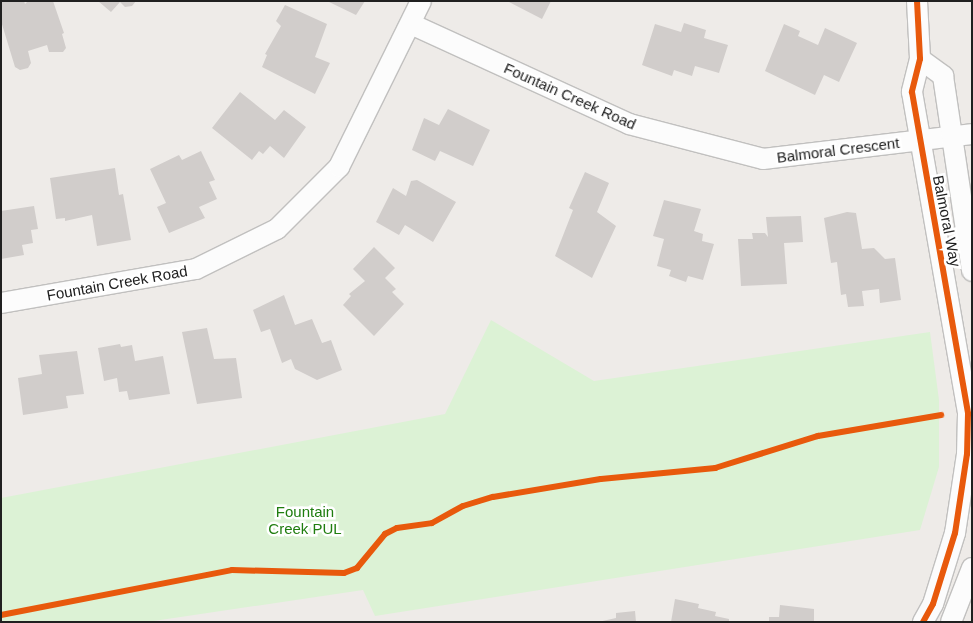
<!DOCTYPE html>
<html>
<head>
<meta charset="utf-8">
<style>
  body { margin:0 }
  #map { position:relative; width:973px; height:623px; overflow:hidden; background:#eeebe8; font-family:Arial,sans-serif }
  div>[style] { position:absolute }
  .park>* { inset:0; background:#dcf2d5 }
  .building>* { inset:0; background:#d1cdcb }
  .roads { filter:drop-shadow(1px 0 #c1c0bf) drop-shadow(-1px 0 #c1c0bf) drop-shadow(0 1px #c1c0bf) drop-shadow(0 -1px #c1c0bf) }
  .minor>* { height:20px; margin:-10px; padding:0 10px; transform-origin:10px; border-radius:10px; background:#fcfcfc }
  .cycleway>* { height:6px; margin:-3px; padding:0 3px; transform-origin:3px; border-radius:3px; background:#e8590c }
  span { translate:-50% -50%; white-space:nowrap; text-align:center; line-height:1.15; -webkit-text-stroke:5px #fff; paint-order:stroke }
  .street-label { font-size:15px; color:#202020 }
  .park-label { font-size:15px; color:#1f7d0f }
  .frame { position:absolute; inset:0; border:2px solid #202020; pointer-events:none }
</style>
</head>
<body>
<div id="map">
  <div class="park">
    <div style="clip-path:polygon(491px 320px,594px 381px,930px 332px,939px 400px,939px 467px,920px 530px,375px 616px,363px 590px,147px 622px,1px 622px,1px 498px,445px 414px)"></div>
  </div>
  <div class="building">
    <div style="clip-path:polygon(1px 1px,24px 1px,25px 4px,28px 1px,53px 1px,64px 33px,62px 34px,66px 48px,63px 52px,49px 52px,47px 45px,28px 51px,31px 63px,28px 68px,20px 70px,15px 67px,1px 21px)"></div>
    <div style="clip-path:polygon(98px 1px,136px 1px,132px 6px,125px 7px,120px 2px,111px 12px)"></div>
    <div style="clip-path:polygon(327px 1px,365px 1px,356px 15px)"></div>
    <div style="clip-path:polygon(507px 1px,551px 1px,542px 19px)"></div>
    <div style="clip-path:polygon(285px 5px,327px 24px,315px 57px,330px 63px,315px 94px,262px 67px,267px 55px,265px 54px,281px 26px,276px 21px)"></div>
    <div style="clip-path:polygon(684px 23px,706px 30px,704px 38px,728px 45px,719px 73px,695px 66px,692px 76px,674px 70px,672px 76px,642px 65px,655px 24px,681px 32px)"></div>
    <div style="clip-path:polygon(784px 24px,800px 31px,798px 36px,818px 45px,825px 28px,857px 43px,839px 82px,824px 75px,815px 95px,765px 71px)"></div>
    <div style="clip-path:polygon(240px 92px,275px 120px,284px 110px,306px 127px,284px 158px,270px 146px,263px 154px,259px 151px,252px 160px,212px 128px)"></div>
    <div style="clip-path:polygon(448px 109px,490px 130px,473px 166px,440px 151px,435px 161px,412px 150px,424px 118px,439px 125px)"></div>
    <div style="clip-path:polygon(201px 151px,215px 180px,209px 182px,217px 199px,199px 207px,205px 218px,169px 233px,157px 207px,166px 203px,150px 169px,179px 155px,182px 160px)"></div>
    <div style="clip-path:polygon(115px 168px,119px 195px,123px 194px,131px 240px,97px 246px,92px 215px,65px 221px,65px 218px,56px 219px,50px 178px)"></div>
    <div style="clip-path:polygon(585px 172px,609px 183px,597px 212px,616px 226px,592px 278px,555px 256px,573px 210px,569px 208px)"></div>
    <div style="clip-path:polygon(417px 180px,456px 202px,433px 242px,405px 225px,399px 235px,376px 222px,393px 188px,406px 196px,411px 181px)"></div>
    <div style="clip-path:polygon(664px 200px,701px 209px,694px 231px,703px 234px,702px 241px,714px 244px,703px 280px,688px 276px,686px 282px,669px 276px,671px 270px,657px 266px,664px 239px,653px 236px)"></div>
    <div style="clip-path:polygon(34px 206px,38px 229px,31px 230px,33px 243px,22px 245px,24px 255px,1px 259px,1px 211px)"></div>
    <div style="clip-path:polygon(847px 212px,856px 213px,862px 249px,874px 248px,885px 259px,895px 258px,901px 300px,880px 303px,879px 289px,862px 291px,864px 306px,848px 307px,846px 294px,841px 295px,837px 262px,831px 263px,824px 218px)"></div>
    <div style="clip-path:polygon(801px 216px,803px 242px,784px 243px,787px 284px,741px 286px,738px 239px,753px 239px,752px 233px,765px 233px,768px 237px,766px 217px)"></div>
    <div style="clip-path:polygon(374px 247px,395px 268px,385px 278px,396px 289px,392px 292px,404px 304px,374px 336px,343px 305px,351px 296px,349px 294px,365px 281px,353px 269px)"></div>
    <div style="clip-path:polygon(284px 295px,295px 325px,312px 319px,322px 343px,331px 340px,342px 370px,317px 380px,295px 369px,291px 359px,282px 363px,270px 329px,261px 332px,253px 310px)"></div>
    <div style="clip-path:polygon(207px 328px,214px 359px,236px 358px,242px 398px,197px 404px,182px 332px)"></div>
    <div style="clip-path:polygon(120px 344px,121px 347px,132px 345px,135px 361px,163px 356px,170px 394px,129px 400px,127px 391px,119px 392px,117px 378px,104px 381px,98px 348px)"></div>
    <div style="clip-path:polygon(77px 351px,84px 394px,66px 396px,68px 408px,23px 415px,18px 378px,42px 374px,39px 355px)"></div>
    <div style="clip-path:polygon(675px 599px,699px 604px,698px 608px,716px 612px,715px 616px,729px 619px,729px 622px,671px 622px)"></div>
    <div style="clip-path:polygon(780px 605px,814px 609px,814px 622px,769px 622px,769px 617px,779px 617px)"></div>
    <div style="clip-path:polygon(635px 611px,636px 622px,598px 622px,616px 618px,616px 613px)"></div>
  </div>
  <div class="roads">
    <div class="minor">
      <div style="left:917px;top:1px;width:58px;rotate:87deg"></div>
      <div style="left:920px;top:59px;width:34px;rotate:104deg"></div>
      <div style="left:912px;top:92px;width:327px;rotate:80.1deg"></div>
      <div style="left:968px;top:414px;width:40px;rotate:91.4deg"></div>
      <div style="left:967px;top:454px;width:80px;rotate:98.6deg"></div>
      <div style="left:955px;top:533px;width:74px;rotate:107.2deg"></div>
      <div style="left:933px;top:604px;width:21px;rotate:119deg"></div>
      <div style="left:411px;top:24px;width:240px;rotate:24.6deg"></div>
      <div style="left:629px;top:124px;width:138px;rotate:14.6deg"></div>
      <div style="left:763px;top:159px;width:210px;rotate:-6.8deg"></div>
      <div style="left:920px;top:59px;width:29px;rotate:36deg"></div>
      <div style="left:943px;top:76px;width:197px;rotate:81.5deg"></div>
      <div style="left:1px;top:303px;width:198px;rotate:-9.9deg"></div>
      <div style="left:196px;top:269px;width:90px;rotate:-26.3deg"></div>
      <div style="left:277px;top:229px;width:88px;rotate:-45deg"></div>
      <div style="left:339px;top:167px;width:185px;rotate:-63.7deg"></div>
      <div style="left:951px;top:622px;width:58px;rotate:-68.7deg"></div>
    </div>
  </div>
  <div class="cycleway">
    <div style="left:917px;top:1px;width:58px;rotate:87deg"></div>
    <div style="left:920px;top:59px;width:34px;rotate:104deg"></div>
    <div style="left:912px;top:92px;width:327px;rotate:80.1deg"></div>
    <div style="left:968px;top:414px;width:40px;rotate:91.4deg"></div>
    <div style="left:967px;top:454px;width:80px;rotate:98.6deg"></div>
    <div style="left:955px;top:533px;width:74px;rotate:107.2deg"></div>
    <div style="left:933px;top:604px;width:21px;rotate:119deg"></div>
    <div style="left:1px;top:615px;width:235px;rotate:-11deg"></div>
    <div style="left:232px;top:570px;width:112px;rotate:1.5deg"></div>
    <div style="left:344px;top:573px;width:14px;rotate:-21deg"></div>
    <div style="left:357px;top:568px;width:44px;rotate:-50.5deg"></div>
    <div style="left:385px;top:534px;width:13px;rotate:-27deg"></div>
    <div style="left:397px;top:528px;width:35px;rotate:-8deg"></div>
    <div style="left:432px;top:523px;width:35px;rotate:-29deg"></div>
    <div style="left:463px;top:506px;width:31px;rotate:-17deg"></div>
    <div style="left:493px;top:497px;width:109px;rotate:-9.5deg"></div>
    <div style="left:601px;top:479px;width:115px;rotate:-5.5deg"></div>
    <div style="left:715px;top:468px;width:108px;rotate:-17.3deg"></div>
    <div style="left:818px;top:436px;width:125px;rotate:-9.7deg"></div>
  </div>
  <div class="street-label">
    <span style="left:570px;top:96px;rotate:24deg">Fountain Creek Road</span>
    <span style="left:838px;top:150px;rotate:-7deg">Balmoral Crescent</span>
    <span style="left:947px;top:221px;rotate:79deg">Balmoral Way</span>
    <span style="left:117px;top:283px;rotate:-10deg">Fountain Creek Road</span>
  </div>
  <div class="park-label">
    <span style="left:305px;top:520px">Fountain<br>Creek PUL</span>
  </div>
  <div class="frame"></div>
</div>
</body>
</html>
